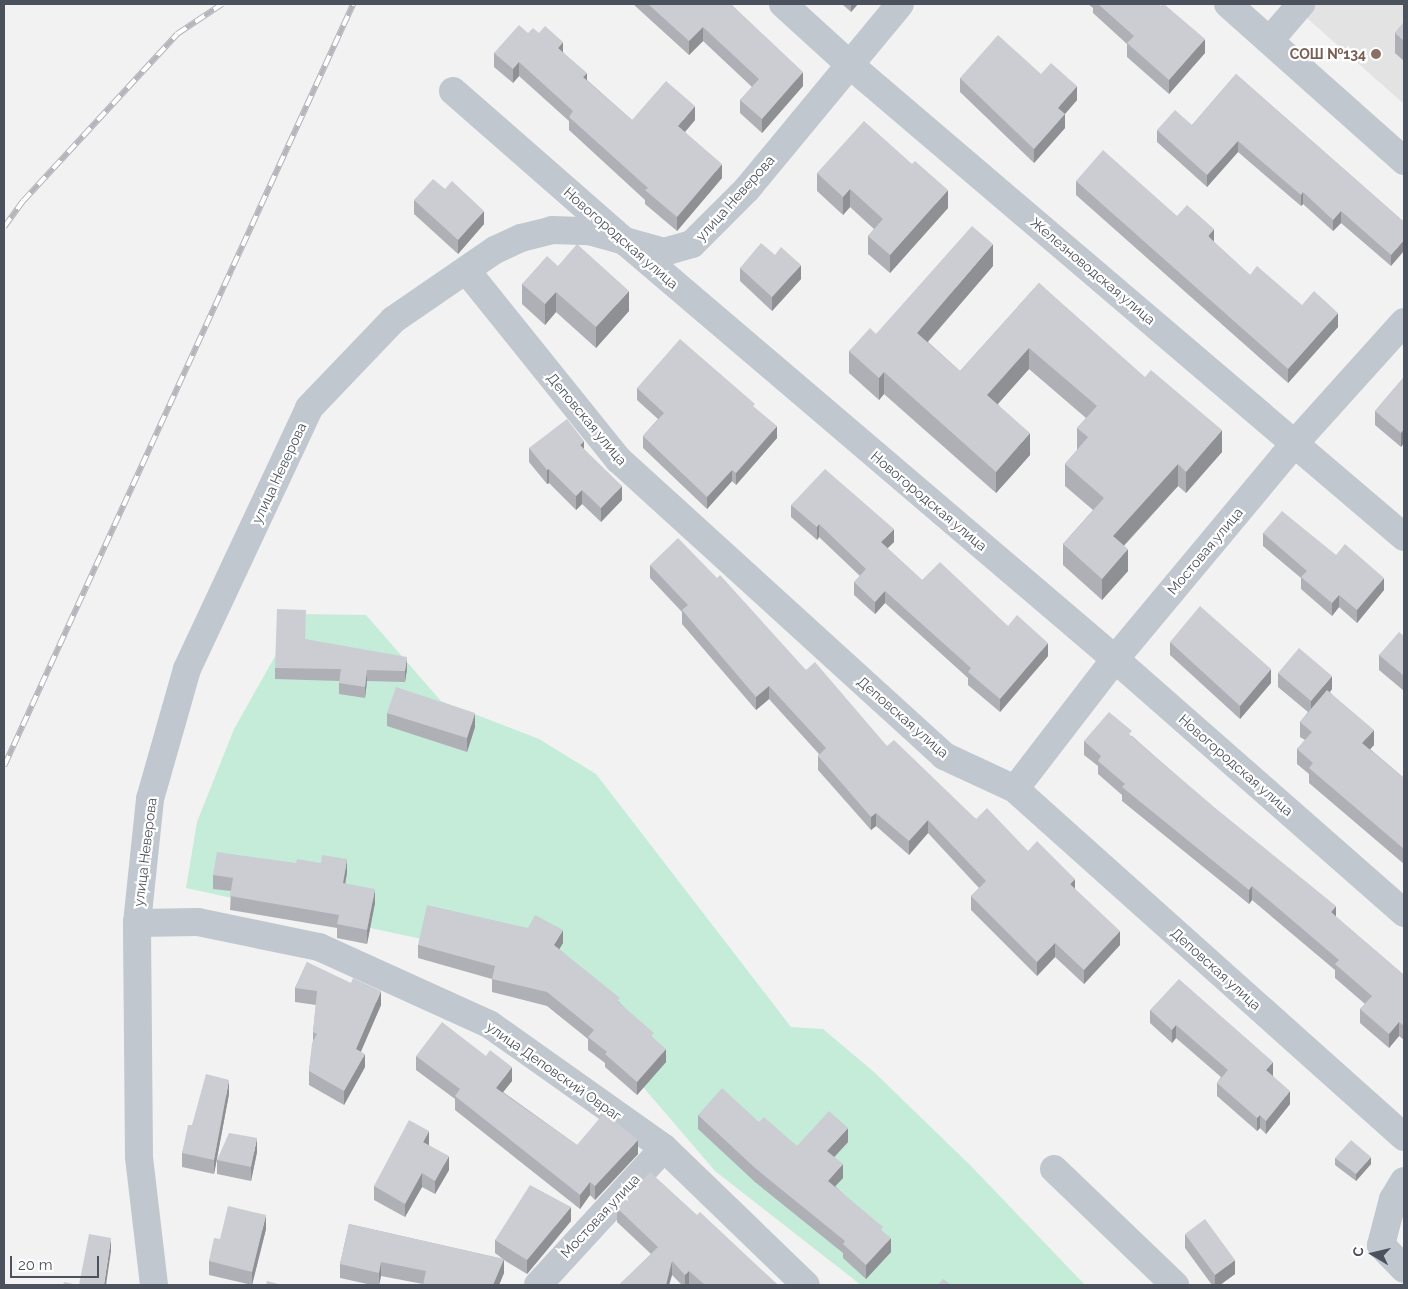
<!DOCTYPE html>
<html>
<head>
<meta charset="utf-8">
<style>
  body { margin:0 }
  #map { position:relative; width:1408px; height:1289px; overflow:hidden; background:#f3f2f2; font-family:Raleway,sans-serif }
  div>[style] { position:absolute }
  .education>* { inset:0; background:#e4e3e3 }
  .green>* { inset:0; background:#c4ecd9 }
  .minor>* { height:28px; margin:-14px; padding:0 14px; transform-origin:14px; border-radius:14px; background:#c1c7cf }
  .rail>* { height:5.5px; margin-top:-2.75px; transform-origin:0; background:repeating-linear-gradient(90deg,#fff 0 11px,#b4b6bb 0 22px); box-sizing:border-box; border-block:1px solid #b4b6bb }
  .wall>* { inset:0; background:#afb0b5 }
  .shaded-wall>* { inset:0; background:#8f9094 }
  .building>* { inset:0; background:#cccdd3 }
  .dots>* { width:14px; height:14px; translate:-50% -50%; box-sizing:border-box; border:2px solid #fff; border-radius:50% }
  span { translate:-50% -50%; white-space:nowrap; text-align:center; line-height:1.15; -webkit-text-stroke:4.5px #fff; paint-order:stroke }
  .education-label { font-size:14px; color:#785e54; font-weight:700 }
  .right { translate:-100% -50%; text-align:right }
  .street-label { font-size:14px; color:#4b525d }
  .frame { position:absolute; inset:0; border:5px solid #4b525d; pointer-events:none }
  .north { position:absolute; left:1348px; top:1229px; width:50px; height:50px; -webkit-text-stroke:4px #fff; paint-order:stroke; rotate:279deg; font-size:14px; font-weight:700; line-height:20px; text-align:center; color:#4b525d }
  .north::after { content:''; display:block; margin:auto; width:18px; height:22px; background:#4b525d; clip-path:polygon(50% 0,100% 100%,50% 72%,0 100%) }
  .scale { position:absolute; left:10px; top:1256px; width:89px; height:22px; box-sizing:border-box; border:2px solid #4b525d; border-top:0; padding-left:6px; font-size:15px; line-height:18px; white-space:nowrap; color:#4b525d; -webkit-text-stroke:4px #fff; paint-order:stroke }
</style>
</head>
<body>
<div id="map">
  <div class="education">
    <div style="clip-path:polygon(1291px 4px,1404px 4px,1404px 104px)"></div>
  </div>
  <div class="green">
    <div style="clip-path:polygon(299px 614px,366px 615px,441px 701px,539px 739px,596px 774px,791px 1027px,823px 1029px,874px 1072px,971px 1166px,1085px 1285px,861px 1285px,715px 1171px,608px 1046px,512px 970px,449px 945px,186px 888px,197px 822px,234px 729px)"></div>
  </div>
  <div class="minor">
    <div style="left:783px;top:4px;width:89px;rotate:42.3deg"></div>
    <div style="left:849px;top:64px;width:729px;rotate:40.44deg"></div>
    <div style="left:1228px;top:4px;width:236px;rotate:41.7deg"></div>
    <div style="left:1270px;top:40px;width:48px;rotate:-49.3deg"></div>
    <div style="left:453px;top:91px;width:232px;rotate:41.2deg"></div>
    <div style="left:628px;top:244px;width:640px;rotate:40.44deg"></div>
    <div style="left:1115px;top:659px;width:385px;rotate:41.3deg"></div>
    <div style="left:466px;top:270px;width:244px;rotate:51.2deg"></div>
    <div style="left:619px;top:460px;width:440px;rotate:42.3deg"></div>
    <div style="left:944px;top:756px;width:78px;rotate:24.9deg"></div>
    <div style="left:1015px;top:789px;width:522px;rotate:41.82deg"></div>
    <div style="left:1015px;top:789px;width:164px;rotate:-52.4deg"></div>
    <div style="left:1115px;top:659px;width:281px;rotate:-50.2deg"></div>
    <div style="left:1295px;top:443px;width:163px;rotate:-48deg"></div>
    <div style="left:137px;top:923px;width:61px;rotate:-0.9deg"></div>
    <div style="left:198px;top:922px;width:124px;rotate:11.7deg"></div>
    <div style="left:319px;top:947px;width:187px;rotate:24.4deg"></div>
    <div style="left:489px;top:1024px;width:214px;rotate:35.3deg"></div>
    <div style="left:664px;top:1148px;width:197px;rotate:44deg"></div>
    <div style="left:1054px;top:1169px;width:168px;rotate:43.8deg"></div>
    <div style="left:1404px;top:1181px;width:21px;rotate:121deg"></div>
    <div style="left:1393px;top:1199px;width:48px;rotate:104.6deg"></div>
    <div style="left:1381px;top:1245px;width:33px;rotate:46deg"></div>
    <div style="left:154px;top:1285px;width:129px;rotate:-96.7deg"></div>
    <div style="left:139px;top:1157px;width:234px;rotate:-90.5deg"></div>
    <div style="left:137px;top:923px;width:125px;rotate:-84deg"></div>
    <div style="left:150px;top:799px;width:135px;rotate:-74.1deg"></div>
    <div style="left:187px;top:669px;width:288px;rotate:-64.9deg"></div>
    <div style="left:309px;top:408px;width:122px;rotate:-46.3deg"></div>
    <div style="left:393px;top:320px;width:124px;rotate:-34.5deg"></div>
    <div style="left:495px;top:250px;width:29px;rotate:-25deg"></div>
    <div style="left:521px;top:238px;width:32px;rotate:-14deg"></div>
    <div style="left:552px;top:230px;width:37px;rotate:2deg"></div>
    <div style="left:589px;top:231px;width:78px;rotate:15.6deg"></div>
    <div style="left:664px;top:252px;width:29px;rotate:-16deg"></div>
    <div style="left:692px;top:244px;width:78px;rotate:-45deg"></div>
    <div style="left:747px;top:189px;width:240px;rotate:-50.4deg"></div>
    <div style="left:538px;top:1285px;width:186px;rotate:-47.4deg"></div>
  </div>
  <div class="rail">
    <div style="left:4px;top:227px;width:32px;rotate:-54deg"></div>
    <div style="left:23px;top:201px;width:227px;rotate:-47.3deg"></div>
    <div style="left:177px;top:34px;width:54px;rotate:-33.7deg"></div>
    <div style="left:4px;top:766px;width:838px;rotate:-65.39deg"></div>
  </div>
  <div class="wall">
    <div style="clip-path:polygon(633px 4px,731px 4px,803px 86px,762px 133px,740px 113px,740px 100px,752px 87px,703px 41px,689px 55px)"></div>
    <div style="clip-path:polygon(842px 4px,858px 4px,851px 12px)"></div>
    <div style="clip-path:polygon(1088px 4px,1158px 4px,1205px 53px,1169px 94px,1127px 57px,1127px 44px,1093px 13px,1093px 8px)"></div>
    <div style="clip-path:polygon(1404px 22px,1404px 61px,1395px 53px,1395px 33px)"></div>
    <div style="clip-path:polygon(528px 33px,539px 33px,563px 52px,587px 80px,632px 120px,695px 120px,685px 132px,722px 178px,677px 231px,645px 204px,645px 200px,569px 130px,569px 121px,519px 76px,513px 83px,494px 67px,494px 53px)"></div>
    <div style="clip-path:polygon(1041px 74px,1077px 100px,1065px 114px,1065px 128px,1034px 163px,960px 92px,960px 78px)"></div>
    <div style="clip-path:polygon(1236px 74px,1404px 222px,1391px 266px,1341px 223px,1333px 231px,1303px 204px,1301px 206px,1238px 152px,1207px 187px,1157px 142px,1157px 130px,1192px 125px)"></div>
    <div style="clip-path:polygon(817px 173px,948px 208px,890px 273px,868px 254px,868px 236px,874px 229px,850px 207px,843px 215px,817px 191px)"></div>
    <div style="clip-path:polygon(1076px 181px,1177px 216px,1214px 242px,1250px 275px,1338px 327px,1288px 383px,1076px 195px)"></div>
    <div style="clip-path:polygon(445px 189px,484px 224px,458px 254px,414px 214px,414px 200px)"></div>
    <div style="clip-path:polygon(775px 255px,801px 279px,772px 311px,740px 281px,740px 268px)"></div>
    <div style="clip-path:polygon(558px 266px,629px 311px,596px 348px,556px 312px,545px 325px,522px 304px,522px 284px)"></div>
    <div style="clip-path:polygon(993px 266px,928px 342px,960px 371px,1039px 283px,1222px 452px,1186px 493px,1178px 486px,1124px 546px,1128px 571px,1102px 600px,1063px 565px,1063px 544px,1093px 510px,1065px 486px,1065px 464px,1077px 450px,1077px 428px,1086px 418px,1029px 369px,998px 404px,1030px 455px,996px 493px,884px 394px,879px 400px,849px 373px,849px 351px,876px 334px)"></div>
    <div style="clip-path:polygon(1404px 377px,1404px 443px,1401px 447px,1375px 425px,1375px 411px)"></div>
    <div style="clip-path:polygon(637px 388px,755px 408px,777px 438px,736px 485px,732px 481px,707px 509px,643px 448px,643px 436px,658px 419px,637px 400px)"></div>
    <div style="clip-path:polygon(529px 448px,584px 449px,622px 500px,601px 522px,582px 504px,576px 510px,549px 483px,547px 484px,529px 462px)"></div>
    <div style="clip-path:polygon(791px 505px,894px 542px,887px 548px,922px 580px,1008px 626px,1048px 656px,1000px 712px,968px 685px,968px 678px,885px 603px,875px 614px,854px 595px,854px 582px,860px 576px,819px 537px,817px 540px,791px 517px)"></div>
    <div style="clip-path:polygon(1263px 533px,1336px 555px,1384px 590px,1357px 623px,1339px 607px,1332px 616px,1301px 589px,1301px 578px,1263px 546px)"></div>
    <div style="clip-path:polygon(650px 565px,806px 670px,887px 746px,976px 819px,1028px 851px,1075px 889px,1120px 945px,1084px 984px,1055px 957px,1037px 976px,971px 910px,971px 896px,979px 888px,928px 833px,909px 855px,876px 826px,871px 830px,818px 770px,818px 756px,819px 754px,769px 699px,756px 710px,682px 624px,682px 612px,650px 578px)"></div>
    <div style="clip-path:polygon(1404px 636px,1404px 691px,1379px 670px,1379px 655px)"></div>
    <div style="clip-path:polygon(305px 639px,407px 669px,405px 682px,367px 681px,365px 698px,339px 694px,339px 681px,275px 679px,275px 668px)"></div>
    <div style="clip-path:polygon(1170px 642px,1271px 683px,1240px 719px,1170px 655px)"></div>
    <div style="clip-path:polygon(1278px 673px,1332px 689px,1330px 692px,1374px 745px,1370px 749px,1404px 778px,1404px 864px,1309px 783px,1309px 774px,1297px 764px,1297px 749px,1305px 740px,1300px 737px,1300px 722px,1308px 712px,1278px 687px)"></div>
    <div style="clip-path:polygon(387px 713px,475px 727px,467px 752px,387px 726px)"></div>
    <div style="clip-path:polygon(1132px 736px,1336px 917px,1404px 975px,1404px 1040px,1399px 1036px,1389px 1048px,1360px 1023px,1360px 1009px,1365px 1004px,1335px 978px,1335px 970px,1252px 900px,1249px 904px,1122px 801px,1122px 795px,1098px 774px,1098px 766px,1084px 755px,1084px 741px)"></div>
    <div style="clip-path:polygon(347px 873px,345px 883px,375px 903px,367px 944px,337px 938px,337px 928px,230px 910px,231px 891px,213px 889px,213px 875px)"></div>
    <div style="clip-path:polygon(563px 943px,559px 949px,620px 1003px,654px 1039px,666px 1062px,637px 1095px,605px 1067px,605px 1063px,588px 1050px,588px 1039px,547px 1006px,492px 992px,492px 979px,418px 958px,418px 945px)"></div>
    <div style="clip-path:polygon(307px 962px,381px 1005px,361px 1051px,365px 1067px,344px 1105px,309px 1085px,309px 1071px,313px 1041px,313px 1032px,316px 1005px,295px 1002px,295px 988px)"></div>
    <div style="clip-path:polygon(1150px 1010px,1273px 1075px,1273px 1076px,1290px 1104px,1266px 1134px,1260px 1128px,1257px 1131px,1217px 1096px,1217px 1083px,1221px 1077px,1176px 1038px,1172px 1043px,1150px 1023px)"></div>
    <div style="clip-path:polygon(416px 1056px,512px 1081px,503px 1092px,577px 1145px,638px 1154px,595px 1200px,590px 1195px,580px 1209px,455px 1110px,455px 1099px,416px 1070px)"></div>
    <div style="clip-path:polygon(229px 1094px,214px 1174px,182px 1167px,182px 1153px,192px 1125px)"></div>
    <div style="clip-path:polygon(698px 1115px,759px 1122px,797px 1146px,848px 1142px,834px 1157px,843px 1178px,835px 1186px,883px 1232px,891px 1252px,866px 1279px,843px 1258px,843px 1253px,755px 1182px,698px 1129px)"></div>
    <div style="clip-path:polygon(429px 1145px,449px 1170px,435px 1194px,422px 1187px,405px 1217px,374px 1200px,374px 1186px)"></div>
    <div style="clip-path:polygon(257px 1152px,251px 1181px,217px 1174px,217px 1160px)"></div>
    <div style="clip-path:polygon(1335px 1158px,1371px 1164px,1356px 1181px,1335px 1165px)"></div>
    <div style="clip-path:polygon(617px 1208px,697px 1215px,778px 1285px,682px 1285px,672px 1275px,669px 1285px,619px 1285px,651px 1254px,617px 1222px)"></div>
    <div style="clip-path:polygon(571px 1221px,527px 1274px,504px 1260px,504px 1273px,499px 1285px,423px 1285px,423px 1284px,381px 1276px,379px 1285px,372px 1285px,340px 1278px,340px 1264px,349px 1224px,503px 1259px,495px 1253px,495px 1240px)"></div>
    <div style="clip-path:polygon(266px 1229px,252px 1285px,209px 1275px,209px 1261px,220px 1239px)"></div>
    <div style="clip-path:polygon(1185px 1234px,1235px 1274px,1220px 1285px,1212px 1285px,1185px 1248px)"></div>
  </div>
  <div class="shaded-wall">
    <div style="clip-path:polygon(851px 4px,858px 4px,851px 12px)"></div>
    <div style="clip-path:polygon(703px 27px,703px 41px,689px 55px,689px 41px)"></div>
    <div style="clip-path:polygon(1205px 39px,1205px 53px,1169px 94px,1169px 80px)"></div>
    <div style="clip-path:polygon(563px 42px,563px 56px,558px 48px)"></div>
    <div style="clip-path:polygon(519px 62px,519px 76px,513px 83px,513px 69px)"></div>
    <div style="clip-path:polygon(803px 72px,803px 86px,762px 133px,762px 119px)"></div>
    <div style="clip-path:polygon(587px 73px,587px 87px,583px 77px)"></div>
    <div style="clip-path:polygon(1077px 86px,1077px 100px,1058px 122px,1058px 108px)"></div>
    <div style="clip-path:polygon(695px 106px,695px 120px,678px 140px,678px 126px)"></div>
    <div style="clip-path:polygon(1065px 114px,1065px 128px,1034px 163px,1034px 149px)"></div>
    <div style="clip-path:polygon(1238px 141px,1238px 152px,1207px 187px,1207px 175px)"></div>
    <div style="clip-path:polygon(722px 164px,722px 178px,677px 231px,677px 217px)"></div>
    <div style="clip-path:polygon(850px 189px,850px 207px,843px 215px,843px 197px)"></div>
    <div style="clip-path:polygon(948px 190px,948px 208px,890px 273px,890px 255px)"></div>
    <div style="clip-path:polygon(1303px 192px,1303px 204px,1301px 206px,1301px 195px)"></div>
    <div style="clip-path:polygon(484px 211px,484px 224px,458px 254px,458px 240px)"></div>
    <div style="clip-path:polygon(1341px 211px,1341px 223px,1333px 231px,1333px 220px)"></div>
    <div style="clip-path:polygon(1214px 229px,1214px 243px,1208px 236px)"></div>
    <div style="clip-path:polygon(1404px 240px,1404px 251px,1391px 266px,1391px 255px)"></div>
    <div style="clip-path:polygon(993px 244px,993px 266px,917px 354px,917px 333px)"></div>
    <div style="clip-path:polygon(801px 265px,801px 279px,772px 311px,772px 297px)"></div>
    <div style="clip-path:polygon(629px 291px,629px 311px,596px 348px,596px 327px)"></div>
    <div style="clip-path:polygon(556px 292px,556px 312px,545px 325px,545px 304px)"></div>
    <div style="clip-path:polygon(1338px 313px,1338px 327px,1288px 383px,1288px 369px)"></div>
    <div style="clip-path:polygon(1029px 348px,1029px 369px,987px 416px,987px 395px)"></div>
    <div style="clip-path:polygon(884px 372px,884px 394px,879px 400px,879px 378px)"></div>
    <div style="clip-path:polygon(777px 426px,777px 438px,736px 485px,736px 473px)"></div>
    <div style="clip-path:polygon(1404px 429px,1404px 443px,1401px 447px,1401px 433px)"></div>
    <div style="clip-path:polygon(1222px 430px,1222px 452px,1186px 493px,1186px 472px)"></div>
    <div style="clip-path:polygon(1030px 433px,1030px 455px,996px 493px,996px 472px)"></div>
    <div style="clip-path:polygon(584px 441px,584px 455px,580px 445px)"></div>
    <div style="clip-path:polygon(1178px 464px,1178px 486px,1113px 557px,1113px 536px)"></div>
    <div style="clip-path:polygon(549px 469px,549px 483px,547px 484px,547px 470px)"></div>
    <div style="clip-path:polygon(732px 470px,732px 481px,707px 509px,707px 497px)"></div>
    <div style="clip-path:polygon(622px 486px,622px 500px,601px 522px,601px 508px)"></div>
    <div style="clip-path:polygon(582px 490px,582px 504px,576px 510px,576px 496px)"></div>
    <div style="clip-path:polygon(819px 524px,819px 537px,817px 540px,817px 527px)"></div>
    <div style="clip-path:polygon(894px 529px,894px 542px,881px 555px,881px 542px)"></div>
    <div style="clip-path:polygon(1128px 549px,1128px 571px,1102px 600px,1102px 579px)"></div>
    <div style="clip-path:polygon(1384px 578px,1384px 590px,1357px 623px,1357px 610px)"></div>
    <div style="clip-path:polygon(885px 591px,885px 603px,875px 614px,875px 602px)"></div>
    <div style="clip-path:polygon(1339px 595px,1339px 607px,1332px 616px,1332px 603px)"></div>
    <div style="clip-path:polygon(1048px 643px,1048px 656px,1000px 712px,1000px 699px)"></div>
    <div style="clip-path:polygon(407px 657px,407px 669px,405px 682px,405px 671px)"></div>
    <div style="clip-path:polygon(1271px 669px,1271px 683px,1240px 719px,1240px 706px)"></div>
    <div style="clip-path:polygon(367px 670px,367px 681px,365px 698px,365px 687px)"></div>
    <div style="clip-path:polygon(1332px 676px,1332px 689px,1311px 715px,1311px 701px)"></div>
    <div style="clip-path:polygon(769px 686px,769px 699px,756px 710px,756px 697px)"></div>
    <div style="clip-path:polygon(475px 713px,475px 727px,467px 752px,467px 738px)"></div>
    <div style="clip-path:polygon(1374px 730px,1374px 745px,1362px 758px,1362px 743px)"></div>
    <div style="clip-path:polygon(876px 813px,876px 826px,871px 830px,871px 817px)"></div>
    <div style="clip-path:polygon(928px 820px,928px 833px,909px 855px,909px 841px)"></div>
    <div style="clip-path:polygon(347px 859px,347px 873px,343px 896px,343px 883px)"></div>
    <div style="clip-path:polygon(1075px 879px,1075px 892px,1070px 884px)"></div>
    <div style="clip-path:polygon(1252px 886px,1252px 900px,1249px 904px,1249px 890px)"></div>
    <div style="clip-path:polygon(375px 889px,375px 903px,367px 944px,367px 930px)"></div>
    <div style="clip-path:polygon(1336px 906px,1336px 919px,1331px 912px)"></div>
    <div style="clip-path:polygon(563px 930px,563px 943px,554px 958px,554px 945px)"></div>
    <div style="clip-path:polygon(1120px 931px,1120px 945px,1084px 984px,1084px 970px)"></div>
    <div style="clip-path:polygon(1055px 943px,1055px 957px,1037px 976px,1037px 962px)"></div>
    <div style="clip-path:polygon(381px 991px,381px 1005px,356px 1063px,356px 1049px)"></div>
    <div style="clip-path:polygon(1399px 1022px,1399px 1036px,1389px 1048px,1389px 1034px)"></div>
    <div style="clip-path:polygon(1176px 1025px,1176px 1038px,1172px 1043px,1172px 1030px)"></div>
    <div style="clip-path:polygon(666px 1049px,666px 1062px,637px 1095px,637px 1082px)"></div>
    <div style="clip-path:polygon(365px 1054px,365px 1067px,344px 1105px,344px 1091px)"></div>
    <div style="clip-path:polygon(1273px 1062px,1273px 1075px,1266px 1083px,1266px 1070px)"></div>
    <div style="clip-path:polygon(512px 1067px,512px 1081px,496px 1101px,496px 1088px)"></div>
    <div style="clip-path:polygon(229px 1080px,229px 1094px,214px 1174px,214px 1160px)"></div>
    <div style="clip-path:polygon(1290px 1091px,1290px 1104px,1266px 1134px,1266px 1121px)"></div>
    <div style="clip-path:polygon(1260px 1115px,1260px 1128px,1257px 1131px,1257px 1118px)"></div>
    <div style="clip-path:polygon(848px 1128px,848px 1142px,827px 1165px,827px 1151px)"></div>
    <div style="clip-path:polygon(429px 1131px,429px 1145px,423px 1156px,423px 1142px)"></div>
    <div style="clip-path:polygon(257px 1138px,257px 1152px,251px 1181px,251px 1167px)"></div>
    <div style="clip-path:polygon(638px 1140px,638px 1154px,595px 1200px,595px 1186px)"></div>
    <div style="clip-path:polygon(449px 1156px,449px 1170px,435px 1194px,435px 1181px)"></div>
    <div style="clip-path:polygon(1371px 1157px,1371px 1164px,1356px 1181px,1356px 1174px)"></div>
    <div style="clip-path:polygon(843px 1164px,843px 1178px,828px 1194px,828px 1181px)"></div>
    <div style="clip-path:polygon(422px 1173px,422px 1187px,405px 1217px,405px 1204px)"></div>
    <div style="clip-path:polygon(590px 1182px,590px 1195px,580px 1209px,580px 1195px)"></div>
    <div style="clip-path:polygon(571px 1207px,571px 1221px,527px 1274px,527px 1260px)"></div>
    <div style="clip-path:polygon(266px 1215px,266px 1229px,252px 1285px,252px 1272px)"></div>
    <div style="clip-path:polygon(111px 1238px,111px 1251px,106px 1285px,104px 1285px)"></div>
    <div style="clip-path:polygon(891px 1238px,891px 1252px,866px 1279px,866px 1265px)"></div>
    <div style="clip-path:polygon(504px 1259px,504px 1273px,499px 1285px,493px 1285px)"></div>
    <div style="clip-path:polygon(1235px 1260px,1235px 1274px,1220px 1285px,1215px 1285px,1215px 1275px)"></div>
    <div style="clip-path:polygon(672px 1261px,672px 1275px,669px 1285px,666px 1285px)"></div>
    <div style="clip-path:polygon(381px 1262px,381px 1276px,379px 1285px,379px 1273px)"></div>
    <div style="clip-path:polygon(689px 1271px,689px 1285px,685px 1285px,685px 1275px)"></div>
  </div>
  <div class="building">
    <div style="clip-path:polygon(648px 4px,731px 4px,803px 72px,762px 119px,740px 100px,759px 79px,703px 27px,689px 41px)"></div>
    <div style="clip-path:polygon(1098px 4px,1158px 4px,1160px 6px,1162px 4px,1164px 4px,1205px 39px,1169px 80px,1127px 43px,1134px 36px)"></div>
    <div style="clip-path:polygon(1404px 22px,1404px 41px,1395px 33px)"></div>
    <div style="clip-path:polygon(519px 25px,528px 33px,533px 28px,539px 33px,545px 26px,563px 42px,558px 48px,587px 73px,583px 77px,632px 120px,666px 81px,695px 106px,678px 126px,722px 164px,677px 217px,645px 190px,648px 188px,569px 117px,573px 111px,519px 62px,513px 69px,494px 53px)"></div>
    <div style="clip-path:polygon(998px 35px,1041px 74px,1051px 63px,1077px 86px,1058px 108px,1065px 114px,1034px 149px,960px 78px)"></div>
    <div style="clip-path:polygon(1236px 74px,1404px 222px,1404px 240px,1391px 255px,1341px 211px,1333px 220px,1303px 192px,1301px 195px,1238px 141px,1207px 175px,1157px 130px,1175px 110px,1192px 125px)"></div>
    <div style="clip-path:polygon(864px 121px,912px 164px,915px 161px,948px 190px,890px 255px,868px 236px,883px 219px,850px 189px,843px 197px,817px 173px)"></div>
    <div style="clip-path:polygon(1103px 150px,1177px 216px,1187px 205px,1214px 229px,1208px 236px,1250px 275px,1257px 266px,1302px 305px,1314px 291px,1338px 313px,1288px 369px,1076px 181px)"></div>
    <div style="clip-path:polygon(433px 179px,445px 189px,452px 181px,484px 211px,458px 240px,414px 200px)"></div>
    <div style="clip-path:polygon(972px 226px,993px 244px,917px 333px,960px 371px,1039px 283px,1145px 377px,1151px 370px,1222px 430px,1186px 472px,1178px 464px,1113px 536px,1128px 549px,1102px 579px,1063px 544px,1104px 498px,1065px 464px,1088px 437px,1077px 428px,1097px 406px,1029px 348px,987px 395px,1030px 433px,996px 472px,884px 372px,879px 378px,849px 351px,870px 328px,876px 334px)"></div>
    <div style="clip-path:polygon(761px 243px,775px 255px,781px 247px,801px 265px,772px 297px,740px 268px)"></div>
    <div style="clip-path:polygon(577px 244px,629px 291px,596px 327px,556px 292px,545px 304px,522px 284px,547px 256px,558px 266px)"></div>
    <div style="clip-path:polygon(680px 339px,755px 404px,753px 406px,777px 426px,736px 473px,732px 470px,707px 497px,643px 436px,664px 413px,637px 388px)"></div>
    <div style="clip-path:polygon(1404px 377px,1404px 429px,1401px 433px,1375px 411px)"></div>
    <div style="clip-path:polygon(567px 419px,584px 441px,580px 445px,622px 486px,601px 508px,582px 490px,576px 496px,549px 469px,547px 470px,529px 448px)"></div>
    <div style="clip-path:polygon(825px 469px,894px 529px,881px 542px,922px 580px,940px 562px,1008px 626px,1017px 615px,1048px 643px,1000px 699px,968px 672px,971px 668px,885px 591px,875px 602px,854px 582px,866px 569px,819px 524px,817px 527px,791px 505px)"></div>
    <div style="clip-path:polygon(1282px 511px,1336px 555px,1345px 544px,1384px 578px,1357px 610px,1339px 595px,1332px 603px,1301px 577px,1307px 571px,1263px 533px)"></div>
    <div style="clip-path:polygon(678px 538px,717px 578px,720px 575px,806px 670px,815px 662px,887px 746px,894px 740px,976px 819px,987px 808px,1028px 851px,1037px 841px,1075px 879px,1070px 884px,1120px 931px,1084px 970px,1055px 943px,1037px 962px,971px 896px,986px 881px,928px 820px,909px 841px,876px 813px,871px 817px,818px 756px,826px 748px,769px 686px,756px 697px,682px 610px,688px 605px,650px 565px)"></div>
    <div style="clip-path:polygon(1200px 606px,1271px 669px,1240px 706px,1170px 642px)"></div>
    <div style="clip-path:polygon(277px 609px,306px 610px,305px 639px,407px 657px,405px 671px,367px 670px,365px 687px,339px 683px,341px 669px,275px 668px)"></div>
    <div style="clip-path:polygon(1399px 632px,1404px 636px,1404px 676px,1379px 655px)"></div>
    <div style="clip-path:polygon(1299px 648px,1332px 676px,1311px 701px,1278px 673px)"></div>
    <div style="clip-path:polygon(396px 687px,475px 713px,467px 738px,387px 713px)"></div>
    <div style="clip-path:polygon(1327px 690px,1374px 730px,1362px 743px,1404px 778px,1404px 849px,1309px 768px,1313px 763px,1297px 749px,1312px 732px,1300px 722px)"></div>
    <div style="clip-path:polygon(1109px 712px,1132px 731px,1129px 734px,1214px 807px,1336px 906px,1331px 912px,1404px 975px,1404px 1026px,1399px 1022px,1389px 1034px,1360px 1009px,1372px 996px,1335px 964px,1339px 960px,1252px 886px,1249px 890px,1122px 787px,1125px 784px,1098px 761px,1101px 756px,1084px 741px)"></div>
    <div style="clip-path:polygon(217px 852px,296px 863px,297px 859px,321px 863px,322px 855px,347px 859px,343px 883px,375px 889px,367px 930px,337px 924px,339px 915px,230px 896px,233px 878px,213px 875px)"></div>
    <div style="clip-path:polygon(427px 905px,528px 928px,535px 915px,563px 930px,554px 945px,620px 998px,617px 1001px,654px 1033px,651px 1036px,666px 1049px,637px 1082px,605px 1054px,607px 1052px,588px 1037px,594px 1030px,547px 992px,492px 979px,495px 966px,418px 945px)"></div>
    <div style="clip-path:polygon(307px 962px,351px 983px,353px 978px,381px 991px,356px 1049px,365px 1054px,344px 1091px,309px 1071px,312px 1043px,317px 1034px,313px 1032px,317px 991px,295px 988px)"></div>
    <div style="clip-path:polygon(1179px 979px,1273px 1062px,1266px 1070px,1290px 1091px,1266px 1121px,1260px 1115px,1257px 1118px,1217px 1083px,1228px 1070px,1176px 1025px,1172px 1030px,1150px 1010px)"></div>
    <div style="clip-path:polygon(442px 1022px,486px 1056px,490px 1050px,512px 1067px,496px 1088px,577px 1145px,604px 1113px,638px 1140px,595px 1186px,590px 1182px,580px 1195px,455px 1096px,460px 1089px,416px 1056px)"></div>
    <div style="clip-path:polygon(206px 1074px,229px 1080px,214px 1160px,182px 1153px,188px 1125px,192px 1125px)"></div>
    <div style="clip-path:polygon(722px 1088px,759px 1122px,764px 1117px,797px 1146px,829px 1111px,848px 1128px,827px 1151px,843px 1164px,828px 1181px,883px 1227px,881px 1230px,891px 1238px,866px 1265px,843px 1244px,845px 1241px,755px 1168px,698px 1115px)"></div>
    <div style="clip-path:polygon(409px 1120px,429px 1131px,423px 1142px,449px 1156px,435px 1181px,422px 1173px,405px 1204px,374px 1186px)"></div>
    <div style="clip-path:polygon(229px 1133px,257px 1138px,251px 1167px,217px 1160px)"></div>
    <div style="clip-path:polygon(1351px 1140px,1371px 1157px,1356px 1174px,1335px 1158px)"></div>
    <div style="clip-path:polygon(650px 1172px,697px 1215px,700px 1212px,778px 1285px,705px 1285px,689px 1271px,685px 1275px,672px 1261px,666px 1285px,619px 1285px,658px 1247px,617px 1208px)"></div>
    <div style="clip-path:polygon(530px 1185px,571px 1207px,527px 1260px,495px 1240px)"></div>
    <div style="clip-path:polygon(228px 1206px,266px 1215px,252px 1272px,209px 1261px,214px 1238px,220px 1239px)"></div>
    <div style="clip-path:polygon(1205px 1219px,1235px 1260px,1215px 1275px,1185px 1234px)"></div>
    <div style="clip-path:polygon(349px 1224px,504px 1259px,493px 1285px,423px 1285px,426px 1271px,381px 1262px,379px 1273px,340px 1264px)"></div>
    <div style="clip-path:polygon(89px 1234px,111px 1238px,104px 1285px,79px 1285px)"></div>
    <div style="clip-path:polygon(943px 1279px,951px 1285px,938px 1285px)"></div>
    <div style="clip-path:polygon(267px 1281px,282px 1285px,266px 1285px)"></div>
    <div style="clip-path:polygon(64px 1282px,78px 1285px,63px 1285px)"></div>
  </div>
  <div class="dots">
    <div style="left:1376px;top:54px;background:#8d6e63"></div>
  </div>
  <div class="education-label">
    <span class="right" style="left:1366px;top:54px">СОШ №134</span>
  </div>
  <div class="street-label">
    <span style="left:735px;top:198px;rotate:-48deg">улица Неверова</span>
    <span style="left:621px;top:238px;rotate:41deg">Новогородская улица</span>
    <span style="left:1093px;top:271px;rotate:40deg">Железноводская улица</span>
    <span style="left:587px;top:419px;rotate:50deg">Деповская улица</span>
    <span style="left:279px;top:473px;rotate:-65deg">улица Неверова</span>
    <span style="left:929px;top:501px;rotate:40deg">Новогородская улица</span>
    <span style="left:1205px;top:551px;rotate:-50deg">Мостовая улица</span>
    <span style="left:903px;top:717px;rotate:41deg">Деповская улица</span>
    <span style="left:1236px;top:765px;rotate:41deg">Новогородская улица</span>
    <span style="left:145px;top:852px;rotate:-83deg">улица Неверова</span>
    <span style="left:1216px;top:969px;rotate:42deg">Деповская улица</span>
    <span style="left:554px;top:1071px;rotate:35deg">улица Деповский Овраг</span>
    <span style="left:600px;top:1216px;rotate:-47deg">Мостовая улица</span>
  </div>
  <div class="frame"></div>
  <div class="north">С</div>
  <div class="scale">20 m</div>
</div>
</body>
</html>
